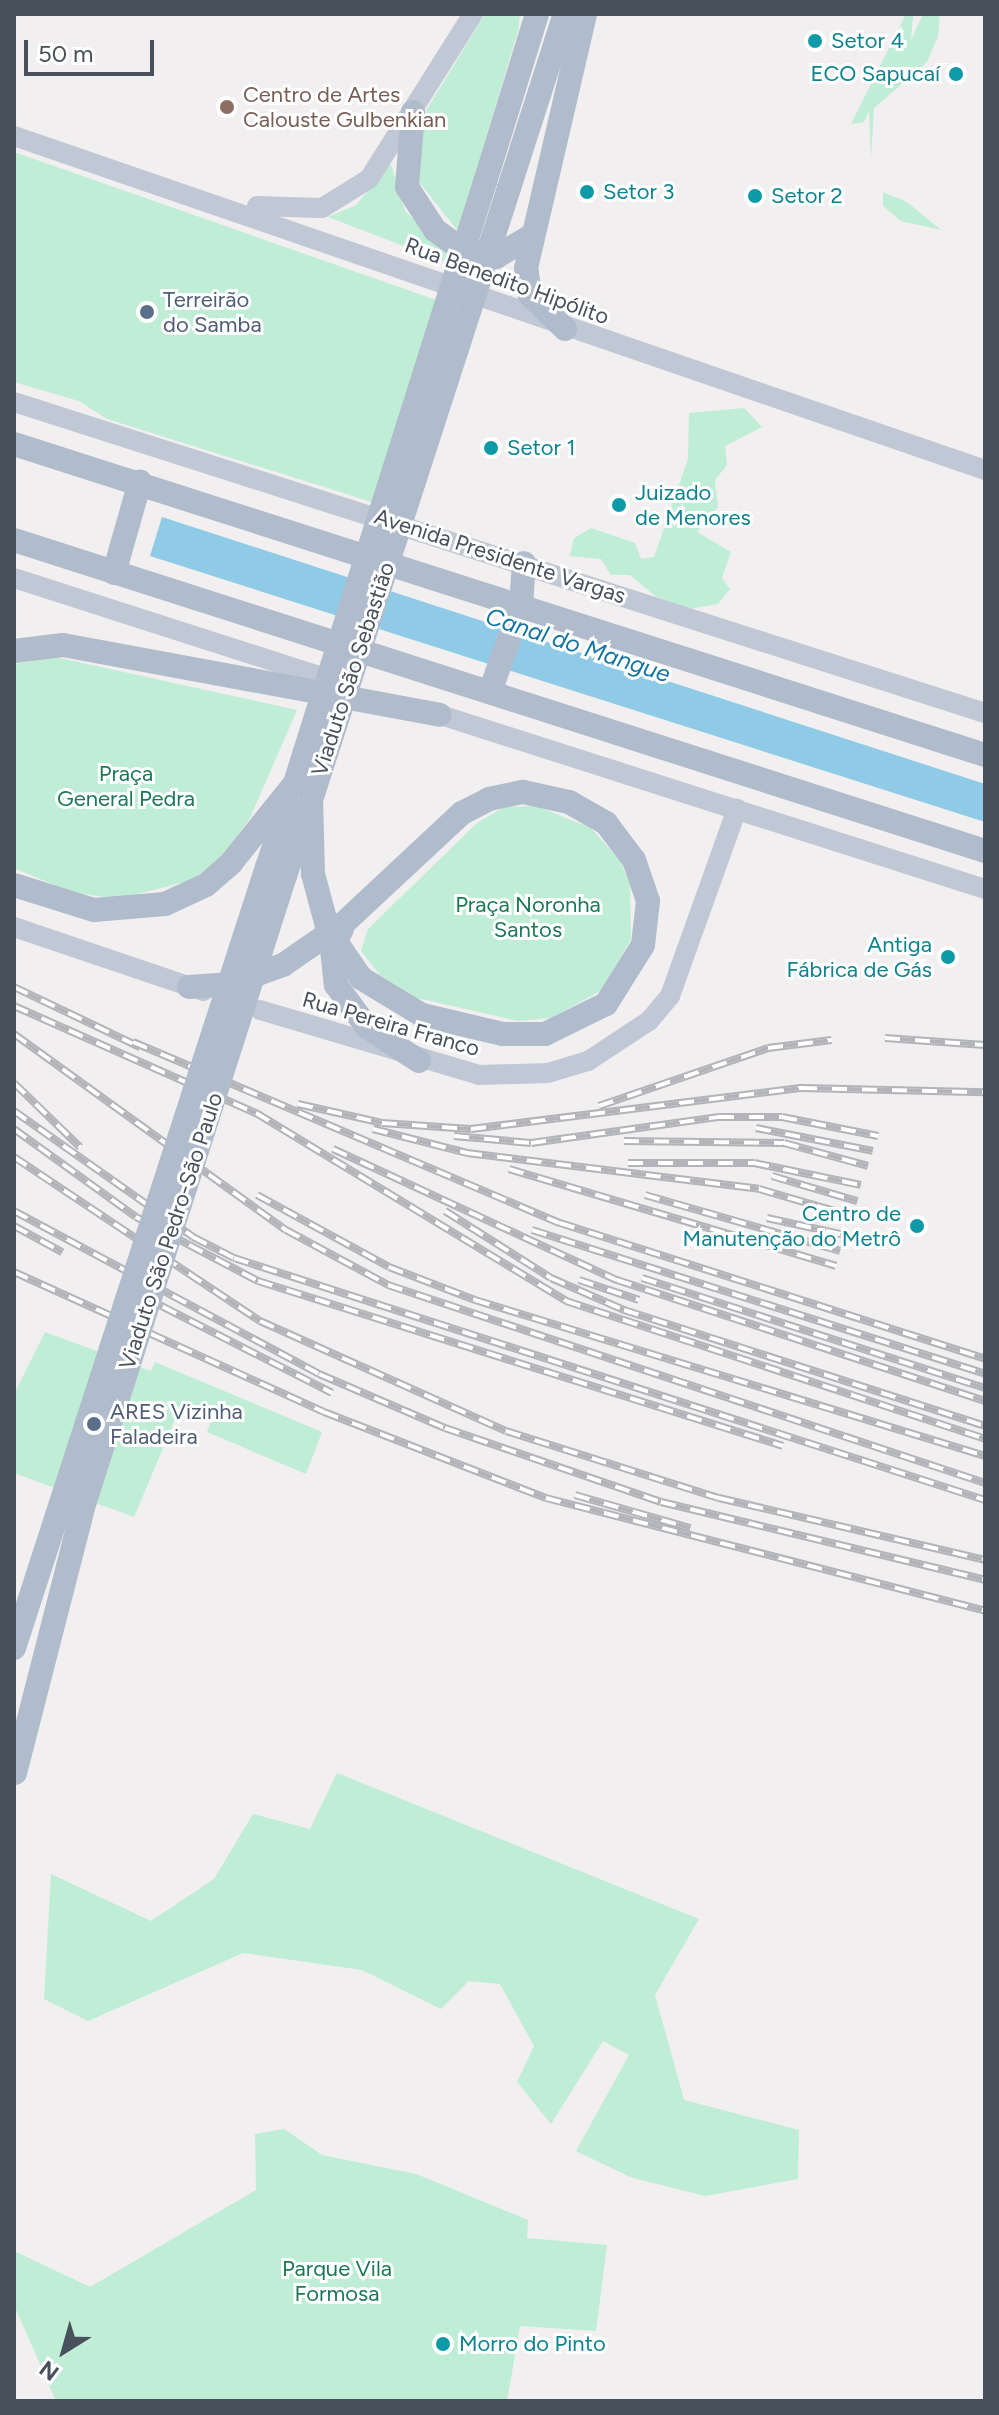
<!DOCTYPE html>
<html>
<head>
<meta charset="utf-8">
<style>
  body { margin:0 }
  #map { position:relative; width:999px; height:2415px; overflow:hidden; background:#f1efef; font-family:Figtree,sans-serif }
  div>[style] { position:absolute }
  .green>* { inset:0; background:#c0edd6 }
  .water>* { inset:0; background:#8fcbe7 }
  .secondary>* { height:20px; margin:-10px; padding:0 10px; transform-origin:10px; border-radius:10px; background:#c1c8d5 }
  .primary>* { height:24px; margin:-12px; padding:0 12px; transform-origin:12px; border-radius:12px; background:#b0bbcc }
  .rail>* { height:8px; margin-top:-4px; transform-origin:0; background:repeating-linear-gradient(90deg,#fff 0 15px,#b2b4b9 0 30px); box-sizing:border-box; border-block:2px solid #b2b4b9 }
  .primary-bridge>* { height:24px; margin:-12px; padding:0 12px; transform-origin:12px; border-radius:12px; background:#b0bbcc }
  .dots>* { width:22px; height:22px; translate:-50% -50%; box-sizing:border-box; border:4px solid #fff; border-radius:50% }
  span { translate:-50% -50%; white-space:nowrap; text-align:center; line-height:1.15; -webkit-text-stroke:6px #fff; paint-order:stroke }
  .culture-label { font-size:22px; color:#0d838f }
  .left { translate:0 -50%; text-align:left }
  .right { translate:-100% -50%; text-align:right }
  .education-label { font-size:22px; color:#785e54 }
  .street-label { font-size:22px; color:#48505b }
  .service-label { font-size:22px; color:#4e5e75 }
  .park-label { font-size:22px; color:#1c7955 }
  .water-label { font-size:24px; color:#1475a2; font-style:italic }
  .frame { position:absolute; inset:0; border:16px solid #48505b; pointer-events:none }
  .north { position:absolute; left:24px; top:2311px; width:80px; height:80px; -webkit-text-stroke:6px #fff; paint-order:stroke; rotate:217deg; font-size:22px; font-weight:700; line-height:32px; text-align:center; color:#48505b }
  .north::after { content:''; display:block; margin:auto; width:28px; height:36px; background:#48505b; clip-path:polygon(50% 0,100% 100%,50% 72%,0 100%) }
  .scale { position:absolute; left:24px; top:40px; width:130px; height:36px; box-sizing:border-box; border:4px solid #48505b; border-top:0; padding-left:10px; font-size:24px; line-height:28px; white-space:nowrap; color:#48505b; -webkit-text-stroke:6px #fff; paint-order:stroke }
</style>
</head>
<body>
<div id="map">
  <div class="green">
    <div style="clip-path:polygon(485px 14px,520px 14px,518px 31px,458px 231px,419px 182px,421px 119px)"></div>
    <div style="clip-path:polygon(906px 14px,913px 16px,911px 40px,923px 14px,940px 14px,938px 36px,927px 62px,874px 108px,871px 158px,869px 111px,864px 122px,851px 124px)"></div>
    <div style="clip-path:polygon(14px 152px,436px 300px,372px 502px,107px 419px,79px 401px,14px 382px)"></div>
    <div style="clip-path:polygon(391px 164px,405px 211px,451px 255px,448px 263px,328px 217px,356px 205px)"></div>
    <div style="clip-path:polygon(883px 192px,907px 202px,941px 230px,901px 221px,883px 206px)"></div>
    <div style="clip-path:polygon(744px 408px,762px 427px,725px 446px,727px 465px,715px 480px,718px 507px,697px 532px,731px 552px,722px 578px,730px 589px,718px 604px,689px 609px,655px 596px,630px 575px,611px 575px,601px 559px,570px 556px,574px 538px,591px 528px,635px 543px,641px 559px,654px 557px,688px 459px,689px 413px)"></div>
    <div style="clip-path:polygon(55px 657px,297px 710px,250px 818px,223px 856px,192px 880px,118px 899px,71px 892px,14px 868px,14px 664px)"></div>
    <div style="clip-path:polygon(537px 806px,591px 828px,621px 862px,630px 886px,631px 939px,602px 990px,551px 1018px,518px 1021px,417px 998px,380px 975px,361px 951px,368px 929px,477px 823px,504px 807px)"></div>
    <div style="clip-path:polygon(45px 1332px,151px 1371px,155px 1362px,322px 1432px,306px 1474px,207px 1432px,213px 1416px,182px 1403px,134px 1517px,14px 1473px,14px 1394px)"></div>
    <div style="clip-path:polygon(337px 1773px,699px 1919px,655px 1995px,684px 2100px,799px 2130px,798px 2179px,705px 2196px,630px 2177px,576px 2151px,629px 2055px,603px 2041px,551px 2124px,517px 2082px,534px 2046px,500px 1984px,469px 1981px,441px 2009px,362px 1970px,243px 1953px,88px 2021px,44px 1999px,51px 1874px,151px 1921px,214px 1879px,253px 1814px,310px 1829px)"></div>
    <div style="clip-path:polygon(284px 2129px,322px 2155px,416px 2174px,528px 2220px,527px 2238px,607px 2245px,596px 2331px,520px 2326px,507px 2401px,56px 2401px,14px 2305px,14px 2251px,90px 2287px,256px 2190px,255px 2134px)"></div>
  </div>
  <div class="water">
    <div style="clip-path:polygon(162px 517px,985px 784px,985px 822px,150px 556px)"></div>
  </div>
  <div class="secondary">
    <div style="left:14px;top:136px;width:1027px;rotate:18.98deg"></div>
    <div style="left:257px;top:206px;width:65px;rotate:1.8deg"></div>
    <div style="left:322px;top:208px;width:55px;rotate:-31.7deg"></div>
    <div style="left:369px;top:179px;width:195px;rotate:-57.8deg"></div>
    <div style="left:14px;top:402px;width:1020px;rotate:17.76deg"></div>
    <div style="left:14px;top:578px;width:344px;rotate:17.8deg"></div>
    <div style="left:425px;top:710px;width:588px;rotate:17.73deg"></div>
    <div style="left:14px;top:927px;width:200px;rotate:18.7deg"></div>
    <div style="left:260px;top:1010px;width:228px;rotate:16.5deg"></div>
    <div style="left:479px;top:1075px;width:69px;rotate:-1.7deg"></div>
    <div style="left:548px;top:1073px;width:42px;rotate:-16.7deg"></div>
    <div style="left:588px;top:1061px;width:73px;rotate:-33.3deg"></div>
    <div style="left:649px;top:1021px;width:33px;rotate:-50deg"></div>
    <div style="left:670px;top:996px;width:199px;rotate:-70.3deg"></div>
  </div>
  <div class="primary">
    <div style="left:413px;top:112px;width:75px;rotate:94.6deg"></div>
    <div style="left:407px;top:187px;width:51px;rotate:56.9deg"></div>
    <div style="left:435px;top:230px;width:32px;rotate:36deg"></div>
    <div style="left:461px;top:249px;width:36px;rotate:13deg"></div>
    <div style="left:496px;top:257px;width:39px;rotate:-31deg"></div>
    <div style="left:485px;top:182px;width:176px;rotate:-72.8deg"></div>
    <div style="left:509px;top:188px;width:183px;rotate:-72.2deg"></div>
    <div style="left:565px;top:329px;width:49px;rotate:-135.8deg"></div>
    <div style="left:530px;top:295px;width:27px;rotate:-98deg"></div>
    <div style="left:526px;top:268px;width:261px;rotate:-76.9deg"></div>
    <div style="left:14px;top:444px;width:1020px;rotate:17.76deg"></div>
    <div style="left:14px;top:540px;width:1020px;rotate:17.76deg"></div>
    <div style="left:114px;top:573px;width:95px;rotate:-74.1deg"></div>
    <div style="left:14px;top:651px;width:49px;rotate:-7deg"></div>
    <div style="left:63px;top:645px;width:383px;rotate:10.5deg"></div>
    <div style="left:490px;top:692px;width:92px;rotate:-70.4deg"></div>
    <div style="left:521px;top:605px;width:42px;rotate:-85.9deg"></div>
    <div style="left:267px;top:867px;width:65px;rotate:-71.3deg"></div>
    <div style="left:285px;top:876px;width:78px;rotate:-71.3deg"></div>
    <div style="left:14px;top:885px;width:84px;rotate:17.4deg"></div>
    <div style="left:94px;top:910px;width:71px;rotate:-4.8deg"></div>
    <div style="left:165px;top:904px;width:45px;rotate:-24.9deg"></div>
    <div style="left:206px;top:885px;width:33px;rotate:-41deg"></div>
    <div style="left:231px;top:863px;width:102px;rotate:-51.3deg"></div>
    <div style="left:342px;top:929px;width:22px;rotate:117deg"></div>
    <div style="left:332px;top:949px;width:36px;rotate:84deg"></div>
    <div style="left:336px;top:985px;width:52px;rotate:53.6deg"></div>
    <div style="left:367px;top:1027px;width:62px;rotate:33.2deg"></div>
    <div style="left:189px;top:987px;width:42px;rotate:-4.1deg"></div>
    <div style="left:231px;top:984px;width:55px;rotate:-20.1deg"></div>
    <div style="left:283px;top:965px;width:75px;rotate:-34.7deg"></div>
    <div style="left:345px;top:922px;width:160px;rotate:-43deg"></div>
    <div style="left:462px;top:813px;width:30px;rotate:-27deg"></div>
    <div style="left:489px;top:799px;width:35px;rotate:-12deg"></div>
    <div style="left:523px;top:792px;width:47px;rotate:12.3deg"></div>
    <div style="left:569px;top:802px;width:43px;rotate:29.6deg"></div>
    <div style="left:606px;top:823px;width:46px;rotate:52.9deg"></div>
    <div style="left:634px;top:860px;width:43px;rotate:71.1deg"></div>
    <div style="left:648px;top:901px;width:44px;rotate:96.5deg"></div>
    <div style="left:643px;top:945px;width:70px;rotate:122.1deg"></div>
    <div style="left:606px;top:1004px;width:68px;rotate:153.8deg"></div>
    <div style="left:545px;top:1034px;width:42px;rotate:180deg"></div>
    <div style="left:503px;top:1034px;width:83px;rotate:-166.8deg"></div>
  </div>
  <div class="rail">
    <div style="left:14px;top:987px;width:140px;rotate:25.5deg"></div>
    <div style="left:14px;top:1006px;width:265px;rotate:23.9deg"></div>
    <div style="left:256px;top:1113px;width:363px;rotate:31.2deg"></div>
    <div style="left:566px;top:1301px;width:441px;rotate:18.2deg"></div>
    <div style="left:14px;top:1034px;width:335px;rotate:35.8deg"></div>
    <div style="left:286px;top:1230px;width:116px;rotate:28.3deg"></div>
    <div style="left:388px;top:1285px;width:629px;rotate:18.35deg"></div>
    <div style="left:885px;top:1038px;width:100px;rotate:4deg"></div>
    <div style="left:133px;top:1042px;width:464px;rotate:23deg"></div>
    <div style="left:560px;top:1223px;width:446px;rotate:17.7deg"></div>
    <div style="left:14px;top:1083px;width:92px;rotate:44.1deg"></div>
    <div style="left:298px;top:1104px;width:86px;rotate:12.7deg"></div>
    <div style="left:382px;top:1123px;width:89px;rotate:3.9deg"></div>
    <div style="left:471px;top:1129px;width:334px;rotate:-7.1deg"></div>
    <div style="left:802px;top:1088px;width:183px;rotate:1.3deg"></div>
    <div style="left:599px;top:1106px;width:179px;rotate:-18.9deg"></div>
    <div style="left:768px;top:1048px;width:64px;rotate:-7.1deg"></div>
    <div style="left:14px;top:1111px;width:219px;rotate:35.1deg"></div>
    <div style="left:193px;top:1237px;width:46px;rotate:27.1deg"></div>
    <div style="left:234px;top:1258px;width:789px;rotate:17.86deg"></div>
    <div style="left:756px;top:1128px;width:119px;rotate:11.1deg"></div>
    <div style="left:14px;top:1129px;width:150px;rotate:35.8deg"></div>
    <div style="left:136px;top:1217px;width:138px;rotate:27.7deg"></div>
    <div style="left:258px;top:1281px;width:550px;rotate:17.45deg"></div>
    <div style="left:373px;top:1129px;width:97px;rotate:14.3deg"></div>
    <div style="left:467px;top:1153px;width:294px;rotate:7deg"></div>
    <div style="left:759px;top:1189px;width:97px;rotate:16.2deg"></div>
    <div style="left:454px;top:1136px;width:77px;rotate:5.2deg"></div>
    <div style="left:531px;top:1143px;width:190px;rotate:-7.9deg"></div>
    <div style="left:719px;top:1117px;width:63px"></div>
    <div style="left:782px;top:1117px;width:98px;rotate:11.2deg"></div>
    <div style="left:624px;top:1141px;width:160px;rotate:0.7deg"></div>
    <div style="left:784px;top:1143px;width:87px;rotate:15.3deg"></div>
    <div style="left:333px;top:1149px;width:313px;rotate:24.8deg"></div>
    <div style="left:617px;top:1280px;width:387px;rotate:18.2deg"></div>
    <div style="left:14px;top:1157px;width:296px;rotate:33.7deg"></div>
    <div style="left:260px;top:1321px;width:269px;rotate:24.1deg"></div>
    <div style="left:506px;top:1431px;width:223px;rotate:17.5deg"></div>
    <div style="left:719px;top:1498px;width:273px;rotate:13.1deg"></div>
    <div style="left:628px;top:1163px;width:126px"></div>
    <div style="left:754px;top:1163px;width:109px;rotate:11.6deg"></div>
    <div style="left:509px;top:1169px;width:341px;rotate:16.5deg"></div>
    <div style="left:772px;top:1176px;width:89px;rotate:16.4deg"></div>
    <div style="left:257px;top:1195px;width:150px;rotate:28.6deg"></div>
    <div style="left:389px;top:1267px;width:92px;rotate:21deg"></div>
    <div style="left:475px;top:1300px;width:533px;rotate:17.01deg"></div>
    <div style="left:645px;top:1195px;width:203px;rotate:16deg"></div>
    <div style="left:14px;top:1211px;width:346px;rotate:28.1deg"></div>
    <div style="left:319px;top:1374px;width:137px;rotate:23.2deg"></div>
    <div style="left:445px;top:1428px;width:228px;rotate:18.9deg"></div>
    <div style="left:661px;top:1502px;width:333px;rotate:13.5deg"></div>
    <div style="left:445px;top:1211px;width:125px;rotate:32.3deg"></div>
    <div style="left:551px;top:1278px;width:80px;rotate:23.7deg"></div>
    <div style="left:624px;top:1310px;width:379px;rotate:17.8deg"></div>
    <div style="left:767px;top:1218px;width:80px;rotate:12.3deg"></div>
    <div style="left:14px;top:1226px;width:55px;rotate:28.4deg"></div>
    <div style="left:532px;top:1230px;width:475px;rotate:17.6deg"></div>
    <div style="left:14px;top:1272px;width:340px;rotate:24.3deg"></div>
    <div style="left:324px;top:1412px;width:238px;rotate:21.2deg"></div>
    <div style="left:546px;top:1498px;width:453px;rotate:14.4deg"></div>
    <div style="left:642px;top:1278px;width:360px;rotate:17.8deg"></div>
    <div style="left:579px;top:1280px;width:63px;rotate:18.4deg"></div>
    <div style="left:136px;top:1293px;width:220px;rotate:27deg"></div>
    <div style="left:575px;top:1495px;width:120px;rotate:16deg"></div>
  </div>
  <div class="primary-bridge">
    <div style="left:295px;top:783px;width:630px;rotate:-72.46deg"></div>
    <div style="left:422px;top:1015px;width:71px;rotate:-148.8deg"></div>
    <div style="left:361px;top:978px;width:58px;rotate:-124.5deg"></div>
    <div style="left:328px;top:930px;width:58px;rotate:-105deg"></div>
    <div style="left:313px;top:874px;width:74px;rotate:-91.5deg"></div>
    <div style="left:311px;top:800px;width:643px;rotate:-72.07deg"></div>
    <div style="left:14px;top:1648px;width:821px;rotate:-72.05deg"></div>
    <div style="left:15px;top:1773px;width:281px;rotate:-75.6deg"></div>
    <div style="left:85px;top:1501px;width:656px;rotate:-72.26deg"></div>
  </div>
  <div class="dots">
    <div style="left:815px;top:41px;background:#0f9aa8"></div>
    <div style="left:956px;top:74px;background:#0f9aa8"></div>
    <div style="left:227px;top:107px;background:#8d6e63"></div>
    <div style="left:587px;top:192px;background:#0f9aa8"></div>
    <div style="left:755px;top:196px;background:#0f9aa8"></div>
    <div style="left:147px;top:312px;background:#5c6f8a"></div>
    <div style="left:491px;top:448px;background:#0f9aa8"></div>
    <div style="left:619px;top:505px;background:#0f9aa8"></div>
    <div style="left:948px;top:957px;background:#0f9aa8"></div>
    <div style="left:917px;top:1226px;background:#0f9aa8"></div>
    <div style="left:94px;top:1424px;background:#5c6f8a"></div>
    <div style="left:443px;top:2344px;background:#0f9aa8"></div>
  </div>
  <div class="culture-label">
    <span class="left" style="left:831px;top:41px">Setor 4</span>
    <span class="right" style="left:940px;top:74px">ECO Sapucaí</span>
    <span class="left" style="left:603px;top:192px">Setor 3</span>
    <span class="left" style="left:771px;top:196px">Setor 2</span>
    <span class="left" style="left:507px;top:448px">Setor 1</span>
    <span class="left" style="left:635px;top:505px">Juizado<br>de Menores</span>
    <span class="right" style="left:932px;top:957px">Antiga<br>Fábrica de Gás</span>
    <span class="right" style="left:901px;top:1226px">Centro de<br>Manutenção do Metrô</span>
    <span class="left" style="left:459px;top:2344px">Morro do Pinto</span>
  </div>
  <div class="education-label">
    <span class="left" style="left:243px;top:107px">Centro de Artes<br>Calouste Gulbenkian</span>
  </div>
  <div class="street-label">
    <span style="left:507px;top:281px;rotate:20deg">Rua Benedito Hipólito</span>
    <span style="left:500px;top:556px;rotate:18deg">Avenida Presidente Vargas</span>
    <span style="left:353px;top:669px;rotate:-72deg">Viaduto São Sebastião</span>
    <span style="left:391px;top:1024px;rotate:16deg">Rua Pereira Franco</span>
    <span style="left:171px;top:1231px;rotate:-72deg">Viaduto São Pedro-São Paulo</span>
  </div>
  <div class="service-label">
    <span class="left" style="left:163px;top:312px">Terreirão<br>do Samba</span>
    <span class="left" style="left:110px;top:1424px">ARES Vizinha<br>Faladeira</span>
  </div>
  <div class="park-label">
    <span style="left:126px;top:786px">Praça<br>General Pedra</span>
    <span style="left:528px;top:917px">Praça Noronha<br>Santos</span>
    <span style="left:337px;top:2281px">Parque Vila<br>Formosa</span>
  </div>
  <div class="water-label">
    <span style="left:578px;top:645px;rotate:18deg">Canal do Mangue</span>
  </div>
  <div class="frame"></div>
  <div class="north">N</div>
  <div class="scale">50 m</div>
</div>
</body>
</html>
